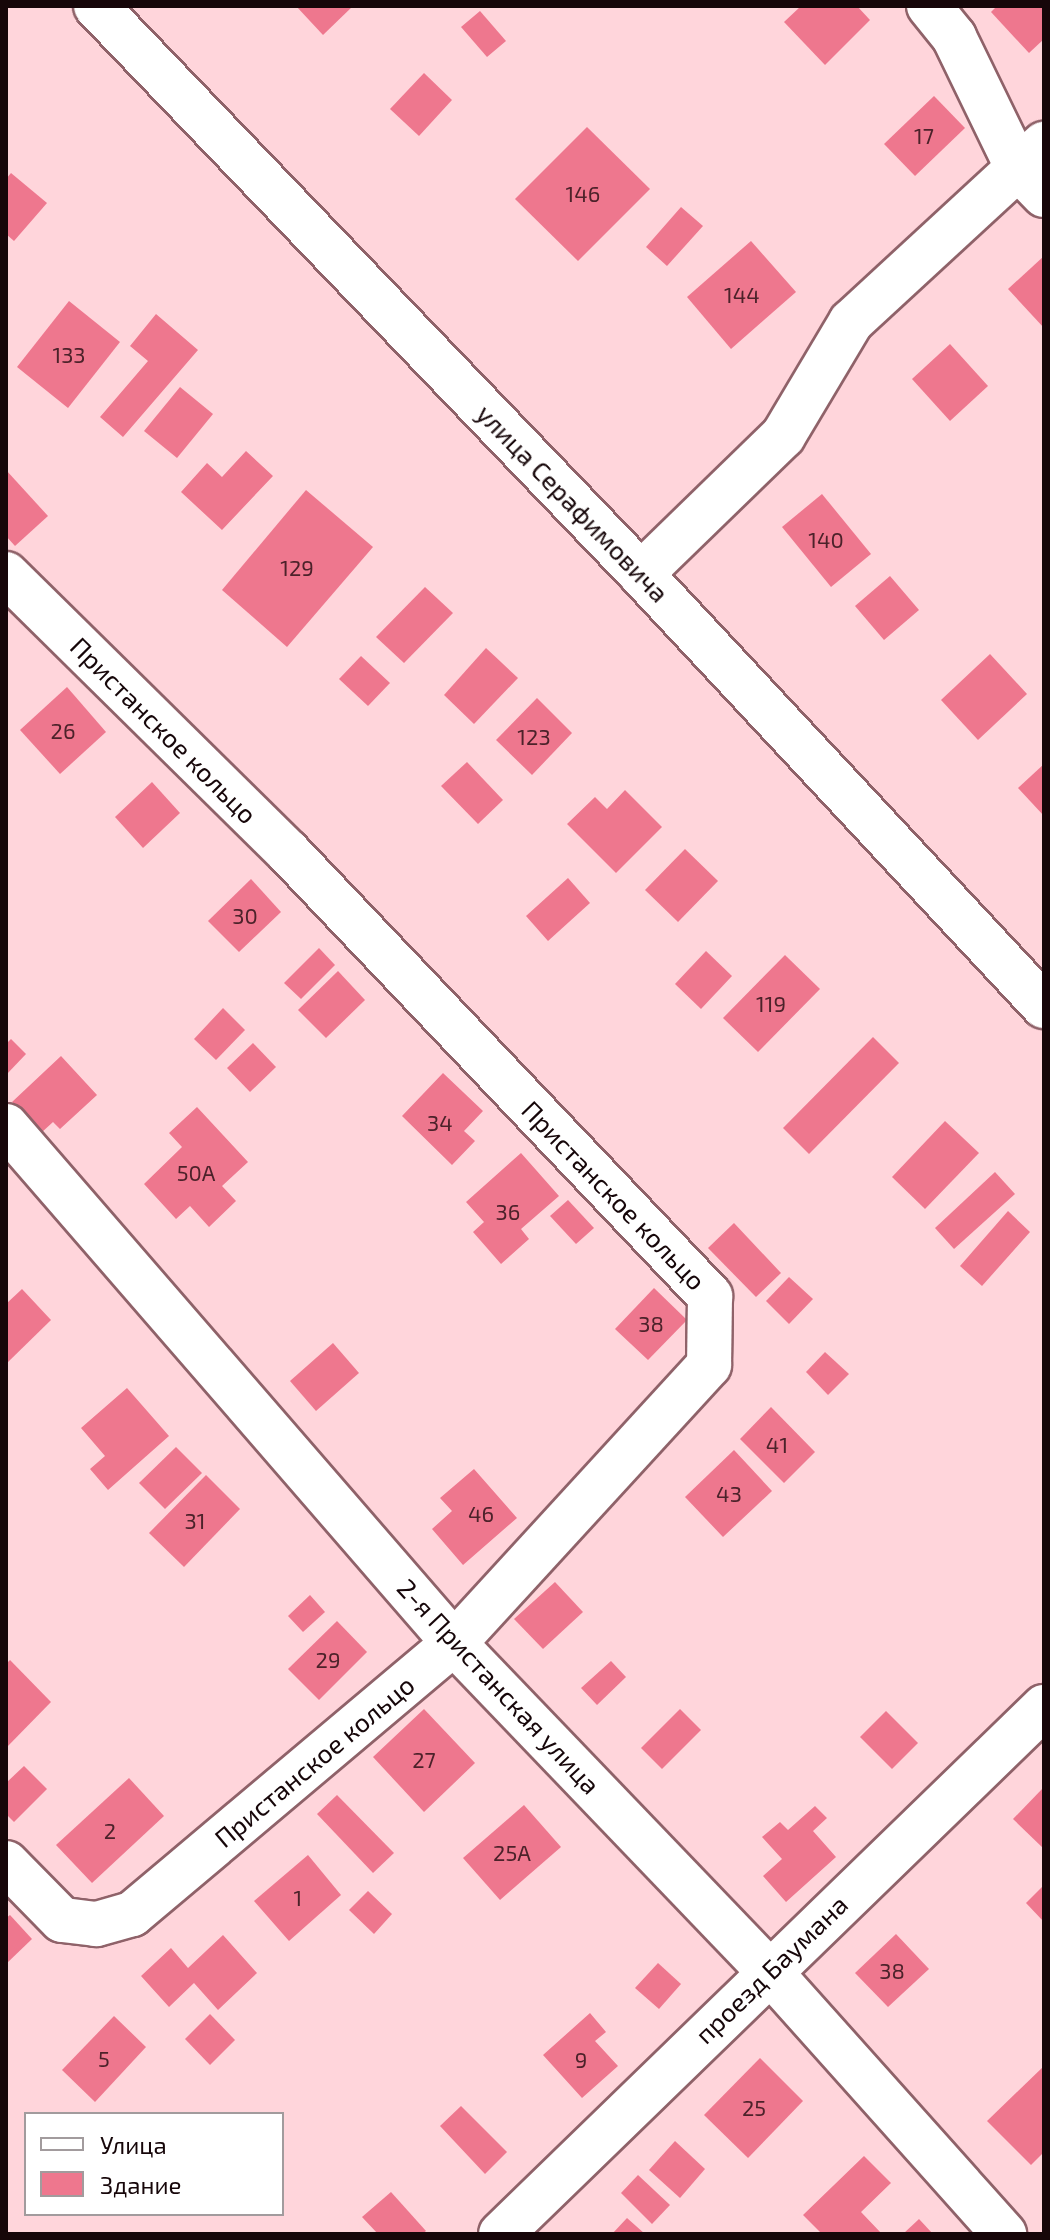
<!DOCTYPE html>
<html>
<head>
<meta charset="utf-8">
<style>
  body { margin:0 }
  #map { position:relative; width:1050px; height:2240px; overflow:hidden; background:#ffd5db; font-family:"Exo 2",sans-serif }
  div>[style] { position:absolute }
  .building>* { inset:0; background:#ee778e }
  .roads { filter:drop-shadow(2px 0 #8f6269) drop-shadow(-2px 0 #8f6269) drop-shadow(0 2px #8f6269) drop-shadow(0 -2px #8f6269) }
  .minor>* { height:44px; margin:-22px; padding:0 22px; transform-origin:22px; border-radius:22px; background:#fff }
  span { translate:-50% -50%; white-space:nowrap; text-align:center; line-height:1.15; -webkit-text-stroke:6px #fff; paint-order:stroke }
  .number-label { font-size:22px; color:#4c222a }
  .number-label span { -webkit-text-stroke-width:0 }
  .street-label { font-size:26px; color:#160609 }
  .frame { position:absolute; inset:0; border:8px solid #160609; pointer-events:none }
  .legend { position:absolute; left:24px; top:2112px; width:260px; height:104px; box-sizing:border-box; background:#fff; border:2px solid #a29b9d; margin:0; padding:10px 14px; list-style:none; font-size:24px; color:#160609 }
  .legend li { display:flex; align-items:center; gap:16px; height:40px }
  .legend b { width:40px; border:2px solid #a29b9d }
</style>
</head>
<body>
<div id="map">
  <div class="building">
    <div style="clip-path:polygon(296px 6px,353px 6px,323px 35px)"></div>
    <div style="clip-path:polygon(801px 6px,857px 6px,870px 20px,825px 65px,784px 22px)"></div>
    <div style="clip-path:polygon(997px 6px,1044px 6px,1044px 39px,1029px 53px,991px 12px)"></div>
    <div style="clip-path:polygon(480px 11px,506px 41px,487px 57px,461px 27px)"></div>
    <div style="clip-path:polygon(424px 73px,452px 100px,419px 136px,390px 109px)"></div>
    <div style="clip-path:polygon(934px 96px,965px 128px,915px 176px,884px 144px)"></div>
    <div style="clip-path:polygon(587px 127px,650px 189px,578px 261px,515px 199px)"></div>
    <div style="clip-path:polygon(11px 173px,47px 203px,14px 241px,6px 234px,6px 179px)"></div>
    <div style="clip-path:polygon(681px 207px,703px 226px,667px 266px,646px 247px)"></div>
    <div style="clip-path:polygon(751px 241px,796px 292px,731px 349px,687px 297px)"></div>
    <div style="clip-path:polygon(1044px 256px,1044px 328px,1008px 289px)"></div>
    <div style="clip-path:polygon(69px 301px,120px 342px,68px 408px,17px 367px)"></div>
    <div style="clip-path:polygon(156px 314px,198px 350px,123px 437px,100px 417px,148px 361px,130px 346px)"></div>
    <div style="clip-path:polygon(950px 344px,988px 386px,950px 421px,912px 379px)"></div>
    <div style="clip-path:polygon(180px 387px,213px 414px,177px 458px,144px 431px)"></div>
    <div style="clip-path:polygon(246px 451px,273px 476px,222px 530px,181px 492px,207px 463px,222px 477px)"></div>
    <div style="clip-path:polygon(6px 470px,48px 516px,15px 546px,6px 536px)"></div>
    <div style="clip-path:polygon(306px 490px,373px 547px,287px 647px,222px 590px)"></div>
    <div style="clip-path:polygon(822px 494px,871px 554px,831px 587px,782px 527px)"></div>
    <div style="clip-path:polygon(890px 576px,919px 610px,884px 640px,855px 606px)"></div>
    <div style="clip-path:polygon(425px 587px,453px 613px,404px 663px,376px 637px)"></div>
    <div style="clip-path:polygon(486px 648px,518px 678px,474px 724px,444px 695px)"></div>
    <div style="clip-path:polygon(990px 654px,1027px 694px,978px 740px,941px 700px)"></div>
    <div style="clip-path:polygon(361px 656px,390px 683px,368px 706px,339px 679px)"></div>
    <div style="clip-path:polygon(67px 687px,106px 732px,60px 774px,20px 730px)"></div>
    <div style="clip-path:polygon(537px 698px,572px 733px,532px 775px,496px 740px)"></div>
    <div style="clip-path:polygon(467px 762px,503px 800px,478px 824px,441px 786px)"></div>
    <div style="clip-path:polygon(1044px 764px,1044px 816px,1018px 788px)"></div>
    <div style="clip-path:polygon(152px 782px,180px 813px,143px 848px,115px 817px)"></div>
    <div style="clip-path:polygon(625px 790px,662px 827px,616px 873px,567px 824px,595px 797px,607px 809px)"></div>
    <div style="clip-path:polygon(685px 849px,718px 881px,678px 922px,645px 890px)"></div>
    <div style="clip-path:polygon(568px 878px,590px 903px,548px 941px,526px 916px)"></div>
    <div style="clip-path:polygon(251px 879px,281px 912px,239px 952px,208px 921px)"></div>
    <div style="clip-path:polygon(319px 948px,335px 965px,301px 999px,284px 983px)"></div>
    <div style="clip-path:polygon(706px 951px,732px 976px,701px 1009px,675px 984px)"></div>
    <div style="clip-path:polygon(785px 955px,820px 989px,758px 1052px,723px 1018px)"></div>
    <div style="clip-path:polygon(338px 971px,365px 1000px,326px 1038px,298px 1010px)"></div>
    <div style="clip-path:polygon(223px 1008px,245px 1030px,216px 1060px,194px 1039px)"></div>
    <div style="clip-path:polygon(873px 1037px,899px 1063px,809px 1154px,783px 1128px)"></div>
    <div style="clip-path:polygon(11px 1039px,26px 1054px,6px 1075px,6px 1044px)"></div>
    <div style="clip-path:polygon(253px 1043px,276px 1067px,250px 1092px,227px 1068px)"></div>
    <div style="clip-path:polygon(61px 1056px,97px 1095px,60px 1129px,53px 1122px,41px 1133px,12px 1102px)"></div>
    <div style="clip-path:polygon(443px 1073px,483px 1111px,464px 1131px,475px 1141px,452px 1165px,402px 1116px)"></div>
    <div style="clip-path:polygon(197px 1107px,248px 1162px,222px 1186px,236px 1201px,209px 1227px,190px 1206px,176px 1219px,144px 1184px,182px 1147px,169px 1133px)"></div>
    <div style="clip-path:polygon(945px 1121px,979px 1153px,925px 1209px,892px 1177px)"></div>
    <div style="clip-path:polygon(521px 1153px,559px 1196px,521px 1229px,529px 1239px,501px 1264px,473px 1232px,484px 1222px,466px 1202px)"></div>
    <div style="clip-path:polygon(995px 1172px,1015px 1194px,954px 1249px,935px 1228px)"></div>
    <div style="clip-path:polygon(568px 1200px,594px 1228px,576px 1244px,550px 1216px)"></div>
    <div style="clip-path:polygon(1008px 1211px,1030px 1232px,982px 1286px,960px 1266px)"></div>
    <div style="clip-path:polygon(734px 1223px,781px 1273px,756px 1297px,708px 1248px)"></div>
    <div style="clip-path:polygon(789px 1277px,813px 1299px,789px 1324px,766px 1301px)"></div>
    <div style="clip-path:polygon(654px 1288px,687px 1320px,648px 1360px,615px 1329px)"></div>
    <div style="clip-path:polygon(22px 1289px,51px 1320px,6px 1364px,6px 1304px)"></div>
    <div style="clip-path:polygon(333px 1343px,359px 1373px,316px 1411px,290px 1381px)"></div>
    <div style="clip-path:polygon(825px 1352px,849px 1374px,828px 1395px,806px 1372px)"></div>
    <div style="clip-path:polygon(127px 1388px,169px 1436px,108px 1490px,90px 1469px,105px 1456px,81px 1428px)"></div>
    <div style="clip-path:polygon(771px 1407px,815px 1452px,784px 1483px,740px 1439px)"></div>
    <div style="clip-path:polygon(176px 1447px,202px 1473px,165px 1509px,139px 1483px)"></div>
    <div style="clip-path:polygon(734px 1450px,772px 1491px,723px 1537px,685px 1497px)"></div>
    <div style="clip-path:polygon(474px 1469px,517px 1518px,463px 1565px,432px 1529px,452px 1511px,440px 1498px)"></div>
    <div style="clip-path:polygon(206px 1475px,240px 1509px,184px 1567px,149px 1533px)"></div>
    <div style="clip-path:polygon(555px 1582px,583px 1612px,543px 1649px,514px 1619px)"></div>
    <div style="clip-path:polygon(310px 1595px,325px 1612px,303px 1632px,288px 1616px)"></div>
    <div style="clip-path:polygon(337px 1621px,367px 1652px,319px 1700px,288px 1669px)"></div>
    <div style="clip-path:polygon(10px 1660px,51px 1702px,6px 1748px,6px 1664px)"></div>
    <div style="clip-path:polygon(611px 1661px,626px 1677px,597px 1705px,581px 1688px)"></div>
    <div style="clip-path:polygon(424px 1709px,475px 1763px,424px 1812px,373px 1757px)"></div>
    <div style="clip-path:polygon(680px 1709px,701px 1730px,662px 1769px,641px 1748px)"></div>
    <div style="clip-path:polygon(886px 1711px,918px 1743px,892px 1769px,860px 1737px)"></div>
    <div style="clip-path:polygon(24px 1766px,47px 1789px,14px 1822px,6px 1814px,6px 1783px)"></div>
    <div style="clip-path:polygon(129px 1778px,164px 1816px,92px 1883px,56px 1845px)"></div>
    <div style="clip-path:polygon(1044px 1787px,1044px 1849px,1013px 1819px)"></div>
    <div style="clip-path:polygon(337px 1795px,394px 1853px,373px 1873px,317px 1814px)"></div>
    <div style="clip-path:polygon(524px 1805px,561px 1847px,500px 1900px,463px 1858px)"></div>
    <div style="clip-path:polygon(815px 1806px,827px 1818px,813px 1831px,836px 1857px,786px 1902px,763px 1876px,782px 1859px,762px 1837px,780px 1822px,788px 1830px)"></div>
    <div style="clip-path:polygon(308px 1855px,341px 1895px,289px 1941px,254px 1901px)"></div>
    <div style="clip-path:polygon(1044px 1885px,1044px 1922px,1026px 1903px)"></div>
    <div style="clip-path:polygon(368px 1891px,392px 1914px,374px 1934px,349px 1910px)"></div>
    <div style="clip-path:polygon(10px 1915px,32px 1939px,6px 1964px,6px 1918px)"></div>
    <div style="clip-path:polygon(896px 1934px,929px 1969px,888px 2007px,855px 1973px)"></div>
    <div style="clip-path:polygon(223px 1935px,257px 1973px,218px 2010px,194px 1983px,169px 2007px,141px 1976px,171px 1948px,188px 1968px)"></div>
    <div style="clip-path:polygon(658px 1963px,681px 1984px,659px 2009px,635px 1988px)"></div>
    <div style="clip-path:polygon(590px 2013px,606px 2032px,595px 2041px,618px 2066px,582px 2098px,543px 2055px)"></div>
    <div style="clip-path:polygon(210px 2014px,235px 2040px,210px 2065px,185px 2039px)"></div>
    <div style="clip-path:polygon(114px 2016px,146px 2047px,95px 2102px,62px 2070px)"></div>
    <div style="clip-path:polygon(760px 2058px,803px 2101px,748px 2158px,704px 2115px)"></div>
    <div style="clip-path:polygon(1044px 2066px,1044px 2152px,1031px 2165px,987px 2121px)"></div>
    <div style="clip-path:polygon(461px 2106px,507px 2152px,485px 2174px,440px 2126px)"></div>
    <div style="clip-path:polygon(675px 2141px,705px 2169px,680px 2198px,649px 2170px)"></div>
    <div style="clip-path:polygon(864px 2156px,891px 2183px,861px 2212px,882px 2234px,822px 2234px,803px 2215px)"></div>
    <div style="clip-path:polygon(638px 2175px,670px 2205px,652px 2224px,621px 2193px)"></div>
    <div style="clip-path:polygon(391px 2192px,426px 2231px,422px 2234px,378px 2234px,362px 2217px)"></div>
    <div style="clip-path:polygon(627px 2218px,645px 2234px,612px 2234px)"></div>
    <div style="clip-path:polygon(919px 2219px,933px 2234px,903px 2234px)"></div>
  </div>
  <div class="roads">
    <div class="minor">
      <div style="left:96px;top:6px;width:787px;rotate:46.18deg"></div>
      <div style="left:641px;top:574px;width:591px;rotate:46.99deg"></div>
      <div style="left:929px;top:6px;width:40px;rotate:51deg"></div>
      <div style="left:954px;top:37px;width:144px;rotate:64.1deg"></div>
      <div style="left:1017px;top:167px;width:39px;rotate:46deg"></div>
      <div style="left:6px;top:574px;width:396px;rotate:44.6deg"></div>
      <div style="left:288px;top:852px;width:613px;rotate:46.46deg"></div>
      <div style="left:710px;top:1296px;width:69px;rotate:90.8deg"></div>
      <div style="left:709px;top:1365px;width:377px;rotate:132.5deg"></div>
      <div style="left:454px;top:1643px;width:421px;rotate:139.9deg"></div>
      <div style="left:132px;top:1914px;width:37px;rotate:164deg"></div>
      <div style="left:96px;top:1924px;width:34px;rotate:-173deg"></div>
      <div style="left:62px;top:1920px;width:80px;rotate:-134.5deg"></div>
      <div style="left:641px;top:574px;width:198px;rotate:-44.2deg"></div>
      <div style="left:783px;top:436px;width:133px;rotate:-59.2deg"></div>
      <div style="left:851px;top:322px;width:263px;rotate:-42.7deg"></div>
      <div style="left:6px;top:1126px;width:684px;rotate:49.09deg"></div>
      <div style="left:454px;top:1643px;width:455px;rotate:46.2deg"></div>
      <div style="left:769px;top:1971px;width:353px;rotate:48.2deg"></div>
      <div style="left:501px;top:2234px;width:757px;rotate:-44.14deg"></div>
    </div>
  </div>
  <div class="number-label">
    <span style="left:924px;top:136px">17</span>
    <span style="left:583px;top:194px">146</span>
    <span style="left:742px;top:295px">144</span>
    <span style="left:69px;top:355px">133</span>
    <span style="left:826px;top:540px">140</span>
    <span style="left:297px;top:568px">129</span>
    <span style="left:63px;top:731px">26</span>
    <span style="left:534px;top:737px">123</span>
    <span style="left:245px;top:916px">30</span>
    <span style="left:771px;top:1004px">119</span>
    <span style="left:440px;top:1123px">34</span>
    <span style="left:196px;top:1173px">50А</span>
    <span style="left:508px;top:1212px">36</span>
    <span style="left:651px;top:1324px">38</span>
    <span style="left:777px;top:1445px">41</span>
    <span style="left:729px;top:1494px">43</span>
    <span style="left:481px;top:1514px">46</span>
    <span style="left:195px;top:1521px">31</span>
    <span style="left:328px;top:1660px">29</span>
    <span style="left:424px;top:1760px">27</span>
    <span style="left:110px;top:1831px">2</span>
    <span style="left:512px;top:1853px">25А</span>
    <span style="left:298px;top:1898px">1</span>
    <span style="left:892px;top:1971px">38</span>
    <span style="left:104px;top:2059px">5</span>
    <span style="left:581px;top:2060px">9</span>
    <span style="left:754px;top:2108px">25</span>
  </div>
  <div class="street-label">
    <span style="left:573px;top:503px;rotate:46deg">улица Серафимовича</span>
    <span style="left:164px;top:730px;rotate:45deg">Пристанское кольцо</span>
    <span style="left:614px;top:1195px;rotate:46deg">Пристанское кольцо</span>
    <span style="left:499px;top:1686px;rotate:47deg">2-я Пристанская улица</span>
    <span style="left:314px;top:1761px;rotate:-40deg">Пристанское кольцо</span>
    <span style="left:771px;top:1969px;rotate:-44deg">проезд Баумана</span>
  </div>
  <div class="frame"></div>
  <ul class="legend">
  <li><b style="height:10px;background:#fff"></b>Улица</li>
  <li><b style="height:22px;background:#ee778e"></b>Здание</li>
  </ul>
</div>
</body>
</html>
